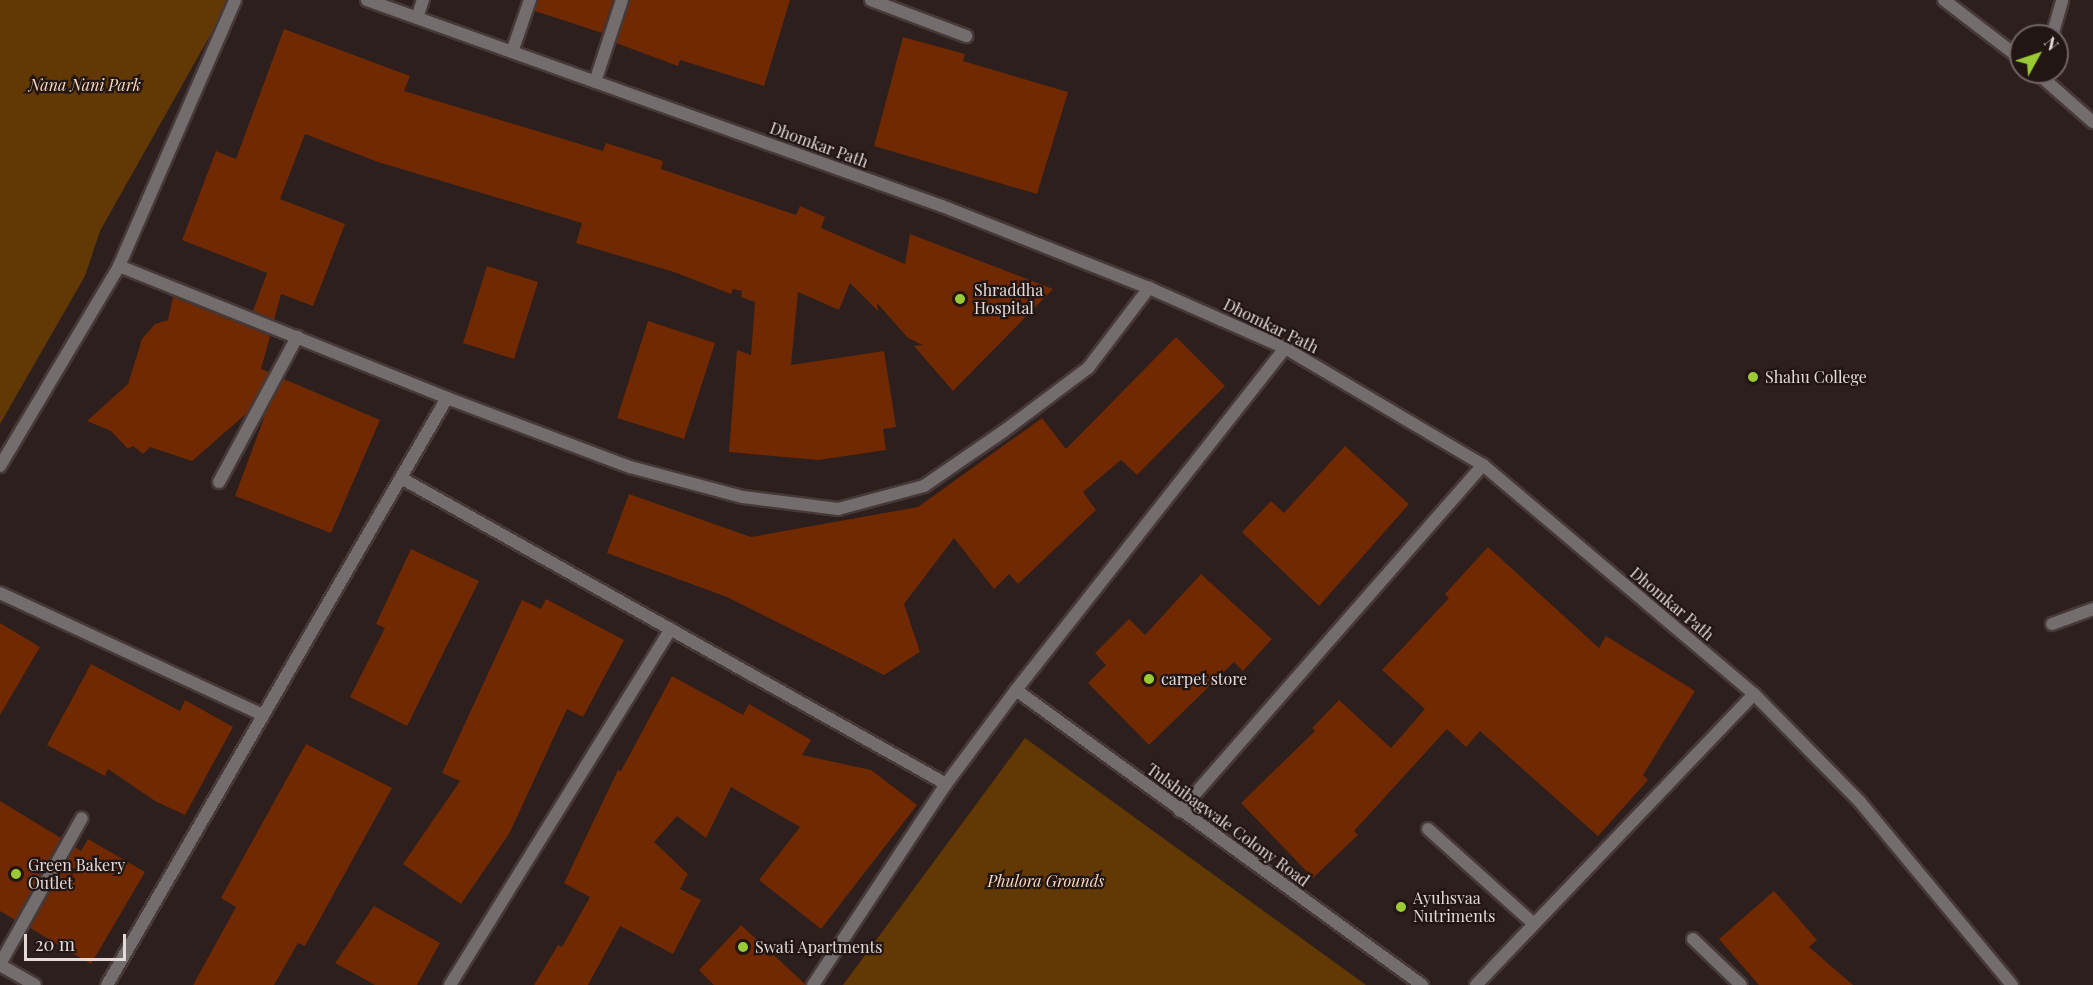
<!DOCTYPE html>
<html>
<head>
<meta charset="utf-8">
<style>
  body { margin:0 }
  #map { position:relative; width:2093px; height:985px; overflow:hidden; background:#2c1f1e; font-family:"Playfair Display",serif }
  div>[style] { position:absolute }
  .green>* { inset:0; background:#623904 }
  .building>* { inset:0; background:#702900 }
  .roads { filter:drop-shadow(2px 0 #463938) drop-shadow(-2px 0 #463938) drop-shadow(0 2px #463938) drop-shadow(0 -2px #463938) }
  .lane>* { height:12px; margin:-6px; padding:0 6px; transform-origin:6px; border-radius:6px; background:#746d6e }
  .street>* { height:12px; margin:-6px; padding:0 6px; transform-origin:6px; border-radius:6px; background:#746d6e }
  .dots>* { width:16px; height:16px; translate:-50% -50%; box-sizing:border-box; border:3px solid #221615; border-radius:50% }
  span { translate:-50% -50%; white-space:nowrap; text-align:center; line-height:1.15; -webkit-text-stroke:4.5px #221615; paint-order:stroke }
  .park-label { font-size:16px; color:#fcdabb; font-style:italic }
  .street-label { font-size:16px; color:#e3dad9 }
  .poi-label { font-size:16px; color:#e3dad9 }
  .left { translate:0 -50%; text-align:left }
  .north { position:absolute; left:2009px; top:24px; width:60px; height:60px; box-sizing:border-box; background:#221615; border:2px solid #6f6463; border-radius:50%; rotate:50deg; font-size:16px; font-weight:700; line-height:24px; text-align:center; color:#e3dad9 }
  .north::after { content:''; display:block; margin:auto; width:21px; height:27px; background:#9bcb34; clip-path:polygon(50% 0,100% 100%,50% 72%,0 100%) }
  .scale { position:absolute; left:24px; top:934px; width:102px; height:27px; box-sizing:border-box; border:3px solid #e3dad9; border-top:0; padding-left:8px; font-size:18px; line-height:21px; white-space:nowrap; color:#e3dad9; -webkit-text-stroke:4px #221615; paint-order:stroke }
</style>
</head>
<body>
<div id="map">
  <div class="green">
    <div style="clip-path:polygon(0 0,230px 0,100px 231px,85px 276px,0 424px)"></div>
    <div style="clip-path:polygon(1025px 738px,1366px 985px,843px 985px)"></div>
  </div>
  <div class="building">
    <div style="clip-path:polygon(538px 0,613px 0,602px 33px,535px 11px)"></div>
    <div style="clip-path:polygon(630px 0,790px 0,764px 86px,680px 60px,678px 66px,616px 43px)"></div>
    <div style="clip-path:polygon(284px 29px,410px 76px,404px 91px,603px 151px,606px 143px,663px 161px,661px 169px,796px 215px,800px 206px,825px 217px,821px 228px,905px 264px,910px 234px,1053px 289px,953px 391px,914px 346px,923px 345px,908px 338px,877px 303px,878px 311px,850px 283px,839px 310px,798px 292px,791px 365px,884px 351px,896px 427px,883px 429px,886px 450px,818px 460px,729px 452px,737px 350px,751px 355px,755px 302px,741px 297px,742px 291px,733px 289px,731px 294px,674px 272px,576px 243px,582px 223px,378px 162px,305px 134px,280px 199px,345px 224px,313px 306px,281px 294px,274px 320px,253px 311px,267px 273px,182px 240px,216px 151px,236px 159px)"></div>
    <div style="clip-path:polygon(903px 37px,965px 54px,963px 61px,1068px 92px,1037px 194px,874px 146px)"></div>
    <div style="clip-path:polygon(487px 266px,538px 282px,514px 359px,463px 343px)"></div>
    <div style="clip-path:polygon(173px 297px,270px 336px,261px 369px,269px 372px,247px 413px,192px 461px,150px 447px,143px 454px,133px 446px,128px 449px,111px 431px,87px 421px,128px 384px,142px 339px,155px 324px,168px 320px)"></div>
    <div style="clip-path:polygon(648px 321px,715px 343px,684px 439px,617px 418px)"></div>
    <div style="clip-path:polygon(1176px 337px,1225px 386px,1137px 475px,1121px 460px,1083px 492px,1096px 510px,1018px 584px,1009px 574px,994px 589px,954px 538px,904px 604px,920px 652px,884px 675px,727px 597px,607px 553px,629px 494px,751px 537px,918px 507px,1042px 418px,1066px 449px)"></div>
    <div style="clip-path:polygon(284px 379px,380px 420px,331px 533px,235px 496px,267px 410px)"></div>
    <div style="clip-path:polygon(1345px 446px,1409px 504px,1319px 606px,1242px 532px,1271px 501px,1284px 513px)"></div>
    <div style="clip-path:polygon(1488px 547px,1599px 648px,1606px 636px,1695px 691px,1643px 775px,1648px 780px,1598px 836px,1480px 731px,1466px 747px,1447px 729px,1354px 831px,1358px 835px,1313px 878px,1241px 803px,1315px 731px,1312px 728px,1339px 700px,1391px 748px,1425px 709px,1382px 670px,1449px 598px,1445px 594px)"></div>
    <div style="clip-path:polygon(411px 549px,479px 581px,407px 726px,350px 697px,385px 628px,376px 624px)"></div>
    <div style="clip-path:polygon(1201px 574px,1272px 639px,1243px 671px,1234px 662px,1149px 745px,1088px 683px,1106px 665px,1095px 653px,1129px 619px,1145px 635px)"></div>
    <div style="clip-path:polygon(546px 599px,624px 640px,583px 717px,567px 709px,509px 834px,461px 904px,403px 864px,460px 781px,442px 773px,522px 600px,541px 609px)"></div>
    <div style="clip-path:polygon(0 623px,40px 647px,0 715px)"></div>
    <div style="clip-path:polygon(91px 664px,180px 711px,185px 700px,233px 727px,185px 815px,155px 801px,108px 769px,105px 776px,47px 745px)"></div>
    <div style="clip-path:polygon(672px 676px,743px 715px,749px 704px,811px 740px,802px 755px,871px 770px,917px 805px,821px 929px,759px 880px,800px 827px,731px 787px,706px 838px,677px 816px,654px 842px,688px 874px,680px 889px,701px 900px,673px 954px,620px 926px,588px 985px,534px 985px,558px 945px,562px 947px,590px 897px,564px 883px,618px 770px,621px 771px)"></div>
    <div style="clip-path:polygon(306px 744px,392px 788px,305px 946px,298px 943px,274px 985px,193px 985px,236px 907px,221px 898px)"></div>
    <div style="clip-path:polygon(0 801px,61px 838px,15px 920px,0 911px)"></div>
    <div style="clip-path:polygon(88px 839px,145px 872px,91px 964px,30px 928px,75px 847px,81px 851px)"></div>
    <div style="clip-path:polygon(1774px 891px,1817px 940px,1809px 947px,1853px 985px,1759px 985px,1719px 939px)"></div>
    <div style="clip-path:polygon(374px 906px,440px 943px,417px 985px,375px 985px,335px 963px)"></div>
    <div style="clip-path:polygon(741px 925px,805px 984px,805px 985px,714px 985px,699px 970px)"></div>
  </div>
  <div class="roads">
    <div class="lane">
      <div style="left:871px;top:0;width:102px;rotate:20.8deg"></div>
      <div style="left:1944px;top:0;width:97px;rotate:37.5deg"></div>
      <div style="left:2052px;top:36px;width:37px;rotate:-74deg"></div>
      <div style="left:2036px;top:72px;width:76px;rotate:41.3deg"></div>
      <div style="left:219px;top:482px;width:165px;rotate:-61.7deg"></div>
    </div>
    <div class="street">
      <div style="left:367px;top:0;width:611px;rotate:19.71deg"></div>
      <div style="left:942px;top:206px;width:223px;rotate:21.6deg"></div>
      <div style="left:1149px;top:288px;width:149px;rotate:23.8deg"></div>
      <div style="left:1285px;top:348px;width:230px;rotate:30.6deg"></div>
      <div style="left:1483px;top:465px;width:355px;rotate:40.2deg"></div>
      <div style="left:1754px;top:694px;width:151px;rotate:45.5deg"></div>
      <div style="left:1860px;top:802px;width:238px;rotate:50.3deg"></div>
      <div style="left:417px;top:18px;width:19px;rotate:-72deg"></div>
      <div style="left:512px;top:52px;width:55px;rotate:-70.9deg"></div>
      <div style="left:595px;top:82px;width:86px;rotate:-71.8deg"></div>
      <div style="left:119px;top:266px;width:354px;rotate:21.9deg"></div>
      <div style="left:0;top:466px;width:233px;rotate:-59.2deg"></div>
      <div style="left:119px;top:266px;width:290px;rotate:-66.4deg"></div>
      <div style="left:401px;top:478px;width:625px;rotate:29.31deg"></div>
      <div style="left:0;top:593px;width:290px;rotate:24.9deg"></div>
      <div style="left:2052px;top:624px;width:44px;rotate:-20.1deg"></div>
      <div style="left:1016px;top:690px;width:502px;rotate:36deg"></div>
      <div style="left:1180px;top:811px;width:460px;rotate:-48.8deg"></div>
      <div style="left:1428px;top:829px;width:142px;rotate:41.9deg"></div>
      <div style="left:1693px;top:939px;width:66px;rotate:43.8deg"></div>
      <div style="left:0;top:964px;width:167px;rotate:-60.7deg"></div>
      <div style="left:0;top:965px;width:40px;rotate:29.7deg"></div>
      <div style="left:107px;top:985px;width:678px;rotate:-59.92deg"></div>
      <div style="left:447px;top:398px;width:196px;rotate:20.7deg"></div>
      <div style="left:630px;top:467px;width:117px;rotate:14.9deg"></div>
      <div style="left:743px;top:497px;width:96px;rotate:7.2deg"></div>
      <div style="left:838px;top:509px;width:89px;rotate:-15deg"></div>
      <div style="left:924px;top:486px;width:97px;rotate:-34.5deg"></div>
      <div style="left:1004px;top:431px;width:105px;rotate:-36.9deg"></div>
      <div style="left:1088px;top:368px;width:101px;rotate:-52.7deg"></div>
      <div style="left:450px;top:985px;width:419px;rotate:-58.2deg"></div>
      <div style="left:813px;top:985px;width:241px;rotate:-56.5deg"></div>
      <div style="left:946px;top:784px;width:117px;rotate:-53.3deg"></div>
      <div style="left:1016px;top:690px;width:435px;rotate:-51.8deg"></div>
      <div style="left:1476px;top:985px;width:402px;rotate:-46.3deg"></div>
    </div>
  </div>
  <div class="dots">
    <div style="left:960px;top:299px;background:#9bcb34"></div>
    <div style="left:1753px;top:377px;background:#9bcb34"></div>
    <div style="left:1149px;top:679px;background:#9bcb34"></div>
    <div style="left:16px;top:874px;background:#9bcb34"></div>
    <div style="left:1401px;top:907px;background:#9bcb34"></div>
    <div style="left:743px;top:947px;background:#9bcb34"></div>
  </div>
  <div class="park-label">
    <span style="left:85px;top:85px">Nana Nani Park</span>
    <span style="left:1046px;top:881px">Phulora Grounds</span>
  </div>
  <div class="street-label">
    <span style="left:819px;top:145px;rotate:20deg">Dhomkar Path</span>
    <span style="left:1271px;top:326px;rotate:26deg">Dhomkar Path</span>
    <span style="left:1672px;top:604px;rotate:40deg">Dhomkar Path</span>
    <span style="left:1228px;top:825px;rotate:36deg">Tulshibagwale Colony Road</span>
  </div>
  <div class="poi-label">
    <span class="left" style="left:974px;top:299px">Shraddha<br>Hospital</span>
    <span class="left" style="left:1765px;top:377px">Shahu College</span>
    <span class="left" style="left:1161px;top:679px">carpet store</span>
    <span class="left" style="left:28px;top:874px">Green Bakery<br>Outlet</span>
    <span class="left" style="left:1413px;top:907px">Ayuhsvaa<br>Nutriments</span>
    <span class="left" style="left:755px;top:947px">Swati Apartments</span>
  </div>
  <div class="north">N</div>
  <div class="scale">20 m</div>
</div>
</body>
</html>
